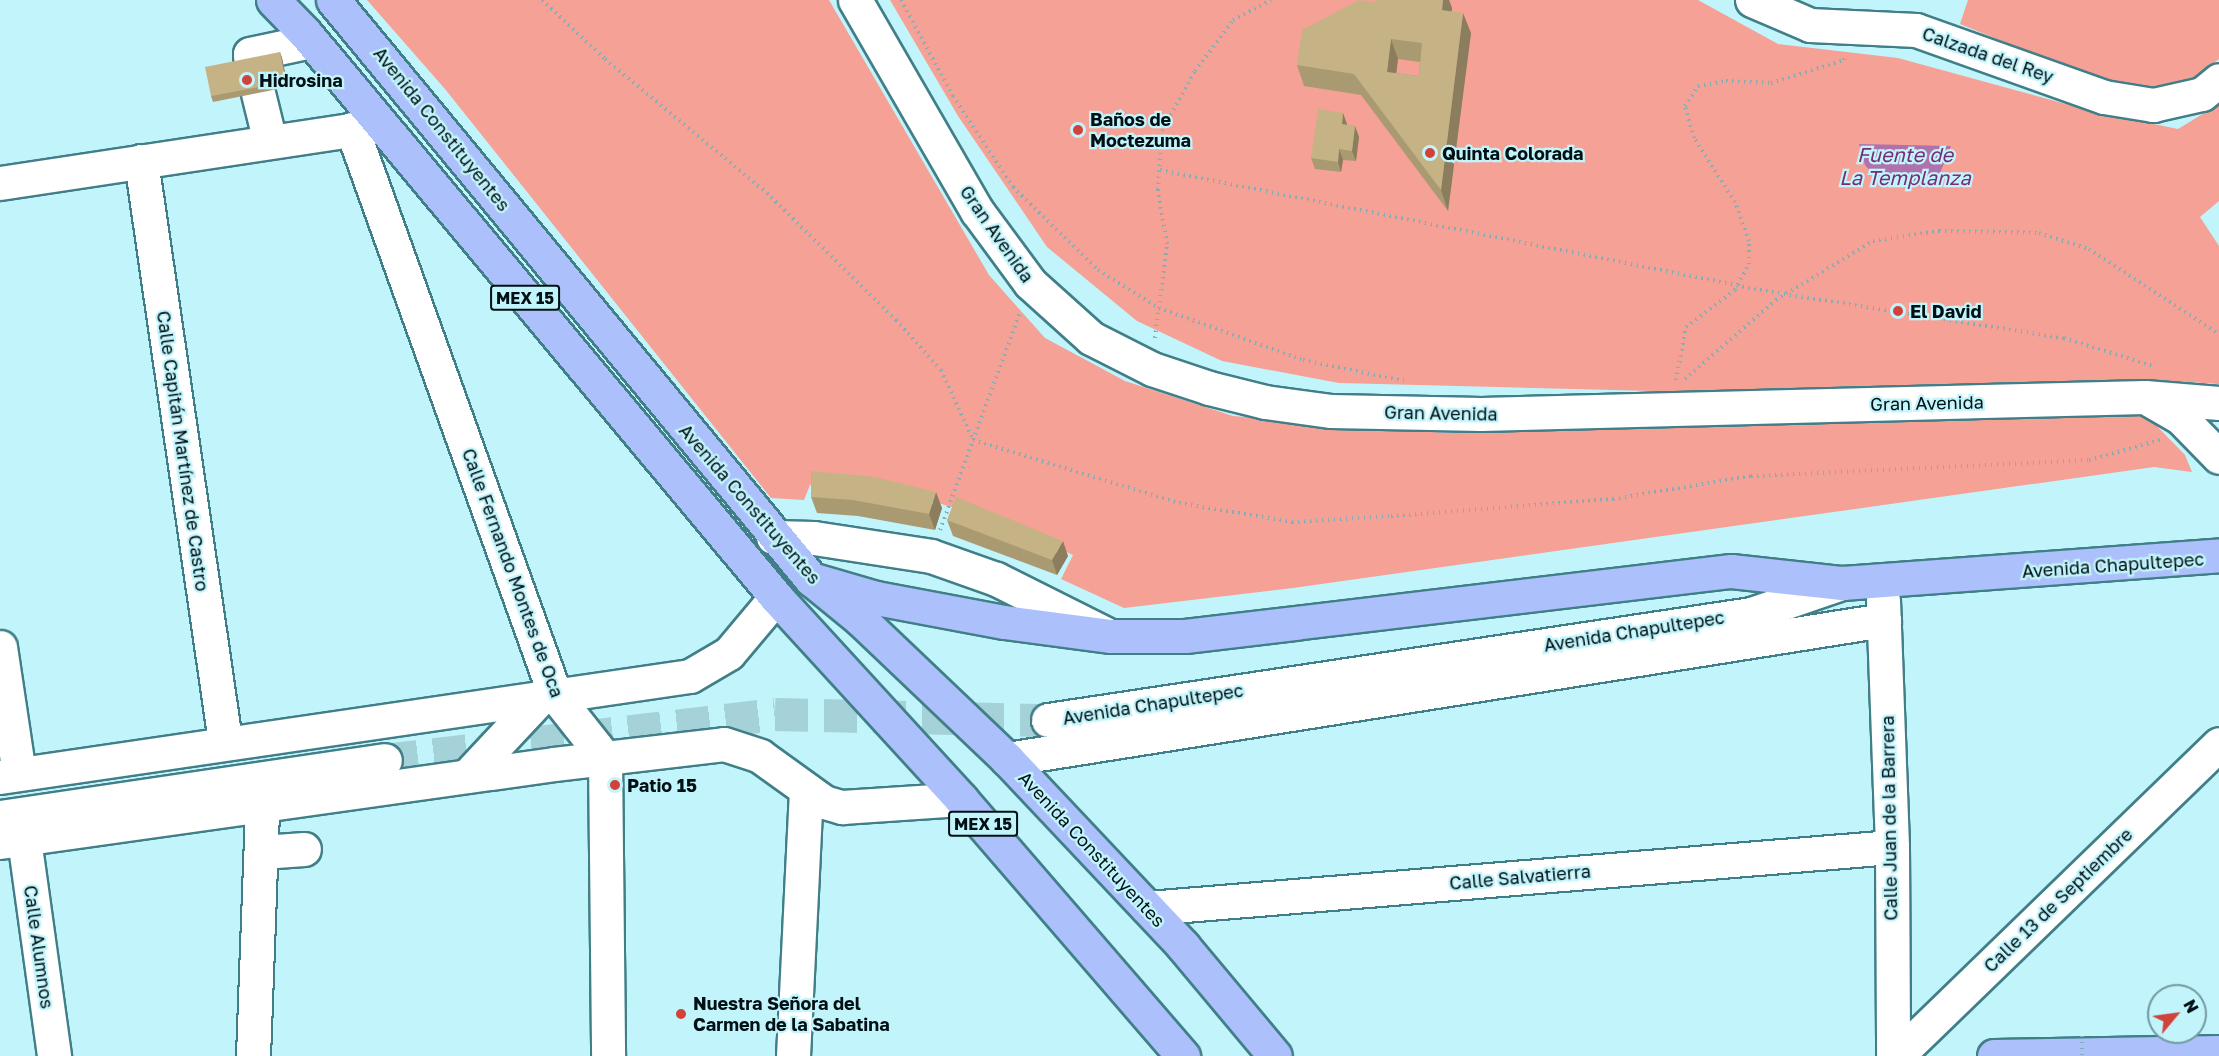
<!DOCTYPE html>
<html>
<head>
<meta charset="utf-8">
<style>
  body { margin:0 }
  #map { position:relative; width:2219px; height:1056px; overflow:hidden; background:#c2f4fb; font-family:"Golos Text",sans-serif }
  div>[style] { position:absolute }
  .green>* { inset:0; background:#f5a196 }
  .water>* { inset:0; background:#af72ad }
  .minor-tunnel>* { height:33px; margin-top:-16.5px; transform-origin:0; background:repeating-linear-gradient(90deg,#a5d2d8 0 33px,transparent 0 49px) }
  .path>* { height:4px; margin-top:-2px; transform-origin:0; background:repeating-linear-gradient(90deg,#85adb3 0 1.5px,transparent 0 6px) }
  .roads { filter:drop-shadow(2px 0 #417f88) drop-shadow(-2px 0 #417f88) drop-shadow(0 2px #417f88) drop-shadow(0 -2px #417f88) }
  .minor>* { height:33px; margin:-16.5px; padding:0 16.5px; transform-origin:16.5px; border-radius:16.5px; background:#fff }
  .major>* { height:33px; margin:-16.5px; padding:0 16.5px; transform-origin:16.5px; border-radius:16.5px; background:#acc1fb }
  .path-bridge>* { height:4px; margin-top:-2px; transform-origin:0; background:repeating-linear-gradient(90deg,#85adb3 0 1.5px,transparent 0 6px) }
  .wall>* { inset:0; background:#aa9a72 }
  .shaded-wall>* { inset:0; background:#8b7d5d }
  .building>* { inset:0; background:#c6b385 }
  .dots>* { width:16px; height:16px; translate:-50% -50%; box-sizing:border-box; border:3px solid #c2f4fb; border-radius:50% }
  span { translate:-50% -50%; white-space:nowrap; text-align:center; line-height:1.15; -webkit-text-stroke:4.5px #c2f4fb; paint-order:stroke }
  .shield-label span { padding:2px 4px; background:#c2f4fb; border:2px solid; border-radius:4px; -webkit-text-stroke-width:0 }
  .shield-label { font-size:16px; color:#001014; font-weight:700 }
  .street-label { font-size:18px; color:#001014 }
  .poi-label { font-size:18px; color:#001014; font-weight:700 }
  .left { translate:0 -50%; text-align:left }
  .water-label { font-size:20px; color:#762c76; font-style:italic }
  .north { position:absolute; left:2147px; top:984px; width:60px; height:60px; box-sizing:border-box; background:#c2f4fb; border:2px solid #74999f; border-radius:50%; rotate:61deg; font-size:16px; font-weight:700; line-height:24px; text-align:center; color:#001014 }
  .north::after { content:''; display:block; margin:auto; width:21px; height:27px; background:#d1433a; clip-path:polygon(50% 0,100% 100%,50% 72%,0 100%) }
</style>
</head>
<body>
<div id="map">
  <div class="green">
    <div style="clip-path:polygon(367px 0,829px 0,989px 275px,1045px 338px,1125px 381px,1233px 416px,1448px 433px,2104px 411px,2146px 415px,2185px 455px,2192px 472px,2154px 467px,1293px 588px,1124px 608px,1061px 579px,1073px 555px,990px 518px,893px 490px,810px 485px,804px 500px,771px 498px,445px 89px)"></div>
    <div style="clip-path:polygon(890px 0,1698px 0,1778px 44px,1898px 58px,2095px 112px,2178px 129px,2219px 104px,2219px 201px,2200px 217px,2219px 246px,2219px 384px,2157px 380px,1693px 392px,1339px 383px,1222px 361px,1137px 321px,1047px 247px,958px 116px)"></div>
    <div style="clip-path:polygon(1968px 0,2219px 0,2219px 59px,2190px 81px,2138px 91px,2053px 62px,1960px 24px)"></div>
  </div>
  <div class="water">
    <div style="clip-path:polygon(1859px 144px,1951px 146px,1940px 173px,1917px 187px,1906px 188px,1876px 178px,1865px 165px)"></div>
  </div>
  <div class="minor-tunnel">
    <div style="left:385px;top:760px;width:393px;rotate:-6.7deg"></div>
    <div style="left:775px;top:714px;width:273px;rotate:1.3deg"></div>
  </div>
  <div class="path">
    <div style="left:542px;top:0;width:86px;rotate:43.1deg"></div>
    <div style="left:605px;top:59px;width:210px;rotate:39.6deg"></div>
    <div style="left:767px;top:193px;width:181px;rotate:44.6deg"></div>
    <div style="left:896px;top:320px;width:67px;rotate:48deg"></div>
    <div style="left:941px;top:370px;width:77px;rotate:65.4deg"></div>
    <div style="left:973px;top:440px;width:215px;rotate:17deg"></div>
    <div style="left:1179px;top:503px;width:115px;rotate:9.5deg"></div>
    <div style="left:1292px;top:522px;width:99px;rotate:-3.5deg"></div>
    <div style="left:1391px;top:516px;width:223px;rotate:-4.4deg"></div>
    <div style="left:1613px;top:499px;width:140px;rotate:-9.5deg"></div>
    <div style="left:1751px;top:476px;width:338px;rotate:-2.7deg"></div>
    <div style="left:2089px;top:460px;width:74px;rotate:-15.7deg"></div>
    <div style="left:901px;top:0;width:109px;rotate:61.6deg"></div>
    <div style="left:953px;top:96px;width:109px;rotate:56.6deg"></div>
    <div style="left:1013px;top:187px;width:119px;rotate:44.3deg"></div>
    <div style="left:1098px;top:270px;width:72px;rotate:31.9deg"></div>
    <div style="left:1159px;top:308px;width:153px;rotate:19.9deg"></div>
    <div style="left:1303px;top:360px;width:103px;rotate:11.7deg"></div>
    <div style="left:1160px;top:170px;width:618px;rotate:11.29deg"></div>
    <div style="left:1766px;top:291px;width:302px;rotate:9deg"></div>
    <div style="left:2064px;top:338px;width:93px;rotate:17.5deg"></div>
    <div style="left:1155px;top:338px;width:95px;rotate:-82.7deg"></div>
    <div style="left:1167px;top:244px;width:55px;rotate:-99.5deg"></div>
    <div style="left:1158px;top:190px;width:59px;rotate:-86.1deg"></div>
    <div style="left:1162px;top:131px;width:68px;rotate:-61.2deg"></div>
    <div style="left:1195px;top:71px;width:64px;rotate:-53.3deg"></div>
    <div style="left:1233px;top:20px;width:43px;rotate:-27.8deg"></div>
    <div style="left:1685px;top:379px;width:121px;rotate:-41deg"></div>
    <div style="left:1776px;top:300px;width:114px;rotate:-31.3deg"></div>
    <div style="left:1873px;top:241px;width:67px;rotate:-8.6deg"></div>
    <div style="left:1939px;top:231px;width:100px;rotate:1.1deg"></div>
    <div style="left:2039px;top:233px;width:52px;rotate:17.7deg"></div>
    <div style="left:2089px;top:249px;width:155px;rotate:33.2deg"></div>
    <div style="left:1676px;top:380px;width:54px;rotate:-79.3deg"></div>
    <div style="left:1686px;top:327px;width:61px;rotate:-37.1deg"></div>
    <div style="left:1735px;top:290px;width:30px;rotate:-62deg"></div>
    <div style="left:1749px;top:264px;width:23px;rotate:-90deg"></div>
    <div style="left:1749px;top:241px;width:41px;rotate:-109.7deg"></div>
    <div style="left:1735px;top:202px;width:76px;rotate:-122.6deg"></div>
    <div style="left:1694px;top:138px;width:33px;rotate:-106deg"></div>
    <div style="left:1685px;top:106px;width:24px;rotate:-57deg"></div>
    <div style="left:1698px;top:86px;width:28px;rotate:-10deg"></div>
    <div style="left:1726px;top:81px;width:45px;rotate:2.5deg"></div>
    <div style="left:1771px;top:83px;width:77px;rotate:-17.5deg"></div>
    <div style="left:1844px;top:60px;width:4px;rotate:-76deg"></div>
    <div style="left:940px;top:530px;width:232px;rotate:-69.8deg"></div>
  </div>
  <div class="roads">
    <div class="minor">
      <div style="left:855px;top:0;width:244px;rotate:60deg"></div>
      <div style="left:977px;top:211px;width:89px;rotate:53.6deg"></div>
      <div style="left:1030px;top:283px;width:82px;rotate:42deg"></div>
      <div style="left:1091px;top:338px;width:68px;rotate:26.9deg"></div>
      <div style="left:1152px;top:369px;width:60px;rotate:18.4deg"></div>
      <div style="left:1209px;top:388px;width:58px;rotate:14deg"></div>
      <div style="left:1265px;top:402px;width:67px;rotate:7.8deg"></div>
      <div style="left:1331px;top:411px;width:150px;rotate:1.1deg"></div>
      <div style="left:1481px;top:414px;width:664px;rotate:-1.47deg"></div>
      <div style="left:2145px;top:397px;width:74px;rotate:4.6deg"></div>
      <div style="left:1752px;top:0;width:63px;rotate:23.3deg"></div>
      <div style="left:1810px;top:25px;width:106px;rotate:2.7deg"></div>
      <div style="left:1916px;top:30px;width:200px;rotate:19.6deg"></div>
      <div style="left:2104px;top:97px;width:50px;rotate:9.3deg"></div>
      <div style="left:2153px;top:105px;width:50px;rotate:-12.7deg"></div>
      <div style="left:2202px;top:94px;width:22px;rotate:-39deg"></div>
      <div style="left:251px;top:64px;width:10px;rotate:-96deg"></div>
      <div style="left:250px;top:54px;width:62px;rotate:-12deg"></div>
      <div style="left:258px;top:93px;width:50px;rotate:76.2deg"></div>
      <div style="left:352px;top:129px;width:601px;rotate:70.27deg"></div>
      <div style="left:555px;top:695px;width:80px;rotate:51.6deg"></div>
      <div style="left:605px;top:758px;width:298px;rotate:89.4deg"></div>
      <div style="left:141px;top:161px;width:586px;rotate:81.76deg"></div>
      <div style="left:0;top:183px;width:379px;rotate:-8.6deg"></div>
      <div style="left:2150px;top:400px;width:36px;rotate:30deg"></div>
      <div style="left:2181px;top:418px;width:54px;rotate:45.7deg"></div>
      <div style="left:773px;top:537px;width:41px;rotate:1.4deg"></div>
      <div style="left:814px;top:538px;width:118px;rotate:8.7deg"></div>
      <div style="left:931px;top:556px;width:69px;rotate:19.5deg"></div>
      <div style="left:996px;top:579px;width:121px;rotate:26.6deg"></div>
      <div style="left:1883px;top:600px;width:247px;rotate:87.9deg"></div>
      <div style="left:1892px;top:847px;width:209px;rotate:89.7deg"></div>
      <div style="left:0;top:647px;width:128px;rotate:81.5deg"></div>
      <div style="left:1048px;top:720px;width:711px;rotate:-8.57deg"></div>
      <div style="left:1751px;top:614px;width:96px;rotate:-18.8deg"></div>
      <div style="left:1007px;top:759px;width:888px;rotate:-9.01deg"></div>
      <div style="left:467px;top:776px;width:108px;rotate:-46.9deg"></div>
      <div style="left:0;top:777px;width:697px;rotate:-8.33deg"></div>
      <div style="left:690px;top:676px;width:45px;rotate:-30.5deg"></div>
      <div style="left:729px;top:653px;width:73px;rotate:-50deg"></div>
      <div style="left:0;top:817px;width:389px;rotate:-8.4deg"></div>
      <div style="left:24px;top:839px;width:219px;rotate:82.1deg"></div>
      <div style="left:0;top:842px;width:559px;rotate:-8.01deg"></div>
      <div style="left:554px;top:764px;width:171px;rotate:-6.7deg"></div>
      <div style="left:724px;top:744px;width:38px;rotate:18deg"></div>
      <div style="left:760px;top:756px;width:79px;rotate:35.7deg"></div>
      <div style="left:824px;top:802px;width:19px;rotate:16deg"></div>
      <div style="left:842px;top:807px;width:119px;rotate:-3.8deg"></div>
      <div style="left:262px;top:852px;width:42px;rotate:-4.1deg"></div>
      <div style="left:1148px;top:908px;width:746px;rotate:-4.69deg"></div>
      <div style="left:253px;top:1056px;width:251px;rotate:-87.9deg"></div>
      <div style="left:793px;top:1056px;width:266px;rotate:-87.2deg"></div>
      <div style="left:1897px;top:1056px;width:448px;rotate:-44.1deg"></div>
    </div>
    <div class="major">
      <div style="left:273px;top:0;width:46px;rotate:45.9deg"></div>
      <div style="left:305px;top:33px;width:735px;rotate:50.13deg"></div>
      <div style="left:776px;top:597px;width:274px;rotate:47.5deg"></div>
      <div style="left:961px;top:799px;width:340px;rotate:49.2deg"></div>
      <div style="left:333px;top:0;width:751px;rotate:50.46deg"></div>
      <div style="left:811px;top:579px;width:63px;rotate:39.2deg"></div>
      <div style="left:860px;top:619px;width:203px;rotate:43.6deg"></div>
      <div style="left:1007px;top:759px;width:257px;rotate:46.7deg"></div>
      <div style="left:1183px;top:946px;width:143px;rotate:50.1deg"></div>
      <div style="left:811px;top:579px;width:68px;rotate:16.3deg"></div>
      <div style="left:876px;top:598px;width:130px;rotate:10.6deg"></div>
      <div style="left:1004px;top:622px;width:108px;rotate:7.5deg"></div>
      <div style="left:1111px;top:636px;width:74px"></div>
      <div style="left:1185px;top:636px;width:550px;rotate:-6.79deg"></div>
      <div style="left:1731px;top:571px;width:112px;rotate:6.2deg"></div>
      <div style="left:1842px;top:583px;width:378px;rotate:-4.2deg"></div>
      <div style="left:1994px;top:1056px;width:225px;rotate:-1deg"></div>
    </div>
  </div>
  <div class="path-bridge">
    <div style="left:2082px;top:1036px;width:20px;rotate:90deg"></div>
  </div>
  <div class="wall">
    <div style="clip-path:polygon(evenodd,1376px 0,1449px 0,1452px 8px,1451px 11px,1471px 33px,1448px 211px,1361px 95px,1304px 86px,1297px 65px,1376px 2px,1376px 0,1398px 59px,1420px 62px,1419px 76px,1396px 73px,1398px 59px)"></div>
    <div style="clip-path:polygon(280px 52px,282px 58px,288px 87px,213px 102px,211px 96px)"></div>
    <div style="clip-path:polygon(1343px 113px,1347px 125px,1355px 126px,1359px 137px,1356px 161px,1343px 160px,1341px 172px,1315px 169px,1311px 158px)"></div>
    <div style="clip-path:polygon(811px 471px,942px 508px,935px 530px,858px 516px,817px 513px,811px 497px)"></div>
    <div style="clip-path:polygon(947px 520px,1068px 556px,1057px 575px,953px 536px)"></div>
  </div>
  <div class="shaded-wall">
    <div style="clip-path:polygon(1443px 0,1449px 0,1452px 8px,1449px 31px,1442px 10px)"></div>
    <div style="clip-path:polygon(1463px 13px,1471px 33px,1448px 211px,1441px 190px)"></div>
    <div style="clip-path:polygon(1391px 39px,1398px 59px,1394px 92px,1387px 72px)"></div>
    <div style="clip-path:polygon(280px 52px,282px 58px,288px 87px,286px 82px)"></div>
    <div style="clip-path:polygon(1343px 113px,1347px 124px,1346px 135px,1342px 124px)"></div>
    <div style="clip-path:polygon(1355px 126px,1359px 137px,1356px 161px,1352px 151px)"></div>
    <div style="clip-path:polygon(1339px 149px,1343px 160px,1341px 172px,1338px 162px)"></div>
    <div style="clip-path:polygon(936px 492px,942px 508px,935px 530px,929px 514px)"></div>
    <div style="clip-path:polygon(1063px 541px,1068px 556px,1057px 575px,1052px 560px)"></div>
  </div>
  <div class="building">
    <div style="clip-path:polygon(evenodd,1359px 0,1376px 2px,1376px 0,1443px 0,1442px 10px,1463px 13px,1441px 190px,1354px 74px,1297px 65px,1302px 30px,1359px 0,1391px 39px,1422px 43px,1419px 76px,1387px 72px,1391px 39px)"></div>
    <div style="clip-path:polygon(280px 52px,286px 82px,211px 96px,205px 67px)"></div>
    <div style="clip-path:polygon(1318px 109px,1343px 113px,1342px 124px,1355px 126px,1352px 151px,1339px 149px,1338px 162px,1311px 158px)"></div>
    <div style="clip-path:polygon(811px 471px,875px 477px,936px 492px,929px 514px,853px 500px,811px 497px)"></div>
    <div style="clip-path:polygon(956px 497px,1063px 541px,1052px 560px,947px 520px)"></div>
  </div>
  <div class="dots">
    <div style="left:247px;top:80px;background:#d1433a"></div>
    <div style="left:1078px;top:130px;background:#d1433a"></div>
    <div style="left:1430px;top:153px;background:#d1433a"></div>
    <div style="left:1898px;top:311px;background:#d1433a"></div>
    <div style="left:615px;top:785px;background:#d1433a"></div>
    <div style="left:681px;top:1014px;background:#d1433a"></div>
  </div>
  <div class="shield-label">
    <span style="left:525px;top:298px">MEX 15</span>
    <span style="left:983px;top:824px">MEX 15</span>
  </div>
  <div class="street-label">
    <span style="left:1988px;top:55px;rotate:19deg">Calzada del Rey</span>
    <span style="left:442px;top:129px;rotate:51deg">Avenida Constituyentes</span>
    <span style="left:997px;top:234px;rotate:55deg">Gran Avenida</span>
    <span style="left:1927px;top:403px;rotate:-1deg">Gran Avenida</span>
    <span style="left:1441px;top:413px;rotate:1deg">Gran Avenida</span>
    <span style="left:183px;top:451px;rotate:82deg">Calle Capitán Martínez de Castro</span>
    <span style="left:750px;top:504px;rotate:49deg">Avenida Constituyentes</span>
    <span style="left:2113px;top:565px;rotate:-4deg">Avenida Chapultepec</span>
    <span style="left:513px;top:573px;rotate:70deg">Calle Fernando Montes de Oca</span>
    <span style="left:1634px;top:631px;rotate:-9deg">Avenida Chapultepec</span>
    <span style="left:1153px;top:704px;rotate:-9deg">Avenida Chapultepec</span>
    <span style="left:1889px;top:818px;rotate:-91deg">Calle Juan de la Barrera</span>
    <span style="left:1092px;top:849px;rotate:47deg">Avenida Constituyentes</span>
    <span style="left:1520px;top:877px;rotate:-5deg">Calle Salvatierra</span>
    <span style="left:2058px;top:900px;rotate:-44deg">Calle 13 de Septiembre</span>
    <span style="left:39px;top:947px;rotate:82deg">Calle Alumnos</span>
  </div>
  <div class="poi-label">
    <span class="left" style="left:259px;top:80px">Hidrosina</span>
    <span class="left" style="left:1090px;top:130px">Baños de<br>Moctezuma</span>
    <span class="left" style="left:1442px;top:153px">Quinta Colorada</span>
    <span class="left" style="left:1910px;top:311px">El David</span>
    <span class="left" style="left:627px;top:785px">Patio 15</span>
    <span class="left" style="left:693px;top:1014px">Nuestra Señora del<br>Carmen de la Sabatina</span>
  </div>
  <div class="water-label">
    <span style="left:1905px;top:166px">Fuente de<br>La Templanza</span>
  </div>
  <div class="north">N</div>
</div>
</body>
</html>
